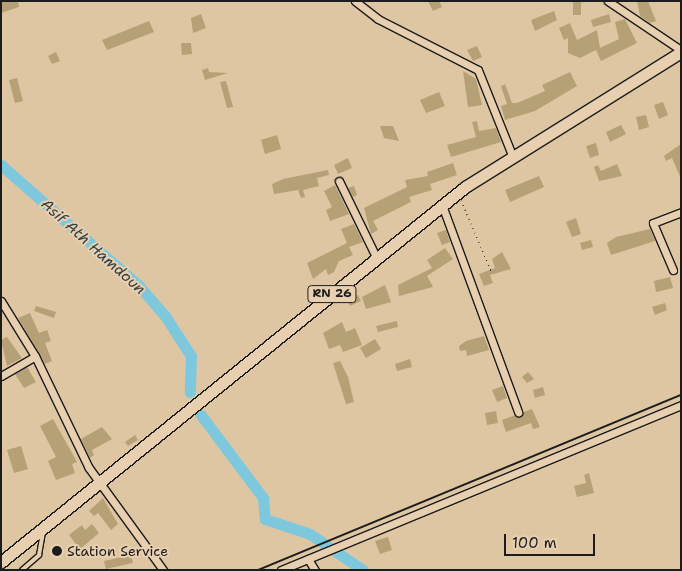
<!DOCTYPE html>
<html>
<head>
<meta charset="utf-8">
<style>
  body { margin:0 }
  #map { position:relative; width:682px; height:571px; overflow:hidden; background:#dfc6a2; font-family:"Shantell Sans",sans-serif }
  div>[style] { position:absolute }
  .river>* { height:11px; margin:-5.5px; padding:0 5.5px; transform-origin:5.5px; border-radius:5.5px; background:#7ec8de }
  .building>* { inset:0; background:#b6a076 }
  .path>* { height:1px; margin-top:-0.5px; transform-origin:0; background:repeating-linear-gradient(90deg,#1c1c1c 0 1px,transparent 0 5px) }
  .roads { filter:drop-shadow(1px 0 #1c1c1c) drop-shadow(-1px 0 #1c1c1c) drop-shadow(0 1px #1c1c1c) drop-shadow(0 -1px #1c1c1c) }
  .service>* { height:4px; margin:-2px; padding:0 2px; transform-origin:2px; border-radius:2px; background:#e8cfb0 }
  .minor>* { height:7px; margin:-3.5px; padding:0 3.5px; transform-origin:3.5px; border-radius:3.5px; background:#e8cfb0 }
  .primary>* { height:11px; margin:-5.5px; padding:0 5.5px; transform-origin:5.5px; border-radius:5.5px; background:#e8cfb0 }
  .rail>* { height:2px; margin:-1px; padding:0 1px; transform-origin:1px; border-radius:1px; background:#1c1c1c }
  .dots>* { width:14px; height:14px; translate:-50% -50%; box-sizing:border-box; border:2px solid #e8cfb0; border-radius:50% }
  span { translate:-50% -50%; white-space:nowrap; text-align:center; line-height:1.15; -webkit-text-stroke:4px #e8cfb0; paint-order:stroke }
  .shield-label span { padding:1px 4px; background:#e8cfb0; border:1px solid; border-radius:4px; -webkit-text-stroke-width:0 }
  .shield-label { font-size:12px; color:#1c1c1c; font-weight:700 }
  .poi-label { font-size:14px; color:#1c1c1c }
  .left { translate:0 -50%; text-align:left }
  .water-label { font-size:15px; color:#303e43; font-style:italic }
  .frame { position:absolute; inset:0; border:2px solid #1c1c1c; pointer-events:none }
  .scale { position:absolute; left:504px; top:534px; width:91px; height:22px; box-sizing:border-box; border:2px solid #1c1c1c; border-top:0; padding-left:6px; font-size:15px; line-height:18px; white-space:nowrap; color:#1c1c1c; -webkit-text-stroke:4px #e8cfb0; paint-order:stroke }
</style>
</head>
<body>
<div id="map">
  <div class="river">
    <div style="left:1px;top:165px;width:184px;rotate:41.2deg"></div>
    <div style="left:139px;top:286px;width:40px;rotate:49deg"></div>
    <div style="left:165px;top:316px;width:48px;rotate:57deg"></div>
    <div style="left:191px;top:356px;width:36px;rotate:92deg"></div>
    <div style="left:201px;top:415px;width:104px;rotate:53.2deg"></div>
    <div style="left:263px;top:498px;width:21px;rotate:85deg"></div>
    <div style="left:265px;top:519px;width:47px;rotate:18.4deg"></div>
    <div style="left:310px;top:534px;width:64px;rotate:34.2deg"></div>
  </div>
  <div class="building">
    <div style="clip-path:polygon(1px 1px,18px 1px,19px 7px,1px 13px)"></div>
    <div style="clip-path:polygon(428px 1px,439px 1px,442px 7px,433px 11px)"></div>
    <div style="clip-path:polygon(637px 1px,648px 1px,656px 21px,650px 23px,640px 16px)"></div>
    <div style="clip-path:polygon(573px 2px,581px 2px,581px 15px,573px 15px)"></div>
    <div style="clip-path:polygon(554px 11px,557px 20px,535px 31px,531px 20px)"></div>
    <div style="clip-path:polygon(201px 14px,206px 28px,193px 33px,191px 18px)"></div>
    <div style="clip-path:polygon(609px 14px,611px 22px,593px 27px,591px 20px)"></div>
    <div style="clip-path:polygon(625px 19px,637px 43px,601px 61px,596px 50px,580px 58px,568px 53px,568px 38px,564px 40px,559px 28px,570px 23px,577px 40px,597px 30px,600px 48px,619px 39px,615px 22px)"></div>
    <div style="clip-path:polygon(149px 21px,154px 32px,107px 50px,102px 40px)"></div>
    <div style="clip-path:polygon(181px 43px,191px 43px,192px 54px,182px 55px)"></div>
    <div style="clip-path:polygon(477px 46px,482px 57px,473px 61px,467px 50px)"></div>
    <div style="clip-path:polygon(56px 52px,60px 61px,52px 64px,48px 56px)"></div>
    <div style="clip-path:polygon(208px 68px,209px 72px,228px 73px,205px 80px,202px 70px)"></div>
    <div style="clip-path:polygon(463px 71px,476px 79px,482px 105px,468px 107px)"></div>
    <div style="clip-path:polygon(570px 72px,577px 86px,535px 111px,505px 120px,501px 106px,507px 104px,501px 86px,505px 84px,512px 103px,517px 103px,545px 91px,542px 85px)"></div>
    <div style="clip-path:polygon(17px 78px,23px 101px,15px 103px,9px 80px)"></div>
    <div style="clip-path:polygon(226px 81px,233px 107px,227px 108px,220px 82px)"></div>
    <div style="clip-path:polygon(439px 92px,445px 106px,426px 113px,420px 100px)"></div>
    <div style="clip-path:polygon(663px 102px,668px 115px,659px 119px,654px 105px)"></div>
    <div style="clip-path:polygon(646px 115px,649px 127px,639px 130px,636px 117px)"></div>
    <div style="clip-path:polygon(477px 121px,479px 131px,496px 128px,501px 142px,451px 157px,447px 145px,476px 137px,472px 122px)"></div>
    <div style="clip-path:polygon(621px 125px,626px 134px,610px 142px,606px 132px)"></div>
    <div style="clip-path:polygon(380px 126px,393px 126px,399px 141px,384px 138px)"></div>
    <div style="clip-path:polygon(277px 135px,281px 149px,265px 154px,261px 140px)"></div>
    <div style="clip-path:polygon(596px 143px,599px 155px,590px 158px,586px 146px)"></div>
    <div style="clip-path:polygon(681px 144px,681px 179px,672px 158px,666px 161px,664px 156px)"></div>
    <div style="clip-path:polygon(348px 158px,352px 168px,338px 174px,334px 165px)"></div>
    <div style="clip-path:polygon(453px 163px,457px 175px,430px 184px,432px 190px,409px 197px,411px 202px,373px 221px,378px 230px,371px 234px,364px 208px,407px 187px,405px 180px,428px 176px,427px 172px)"></div>
    <div style="clip-path:polygon(617px 164px,622px 176px,599px 181px,594px 167px,598px 165px,601px 171px)"></div>
    <div style="clip-path:polygon(328px 170px,329px 175px,317px 178px,319px 186px,303px 190px,305px 197px,301px 198px,298px 190px,274px 194px,272px 184px,283px 179px)"></div>
    <div style="clip-path:polygon(539px 176px,544px 187px,510px 202px,505px 190px)"></div>
    <div style="clip-path:polygon(335px 185px,349px 214px,330px 221px,326px 210px,332px 207px,324px 191px)"></div>
    <div style="clip-path:polygon(354px 186px,357px 195px,353px 197px,348px 188px)"></div>
    <div style="clip-path:polygon(576px 218px,581px 234px,572px 237px,566px 222px)"></div>
    <div style="clip-path:polygon(354px 224px,363px 242px,349px 247px,353px 255px,339px 261px,334px 272px,328px 275px,326px 269px,313px 279px,307px 263px,347px 243px,341px 229px)"></div>
    <div style="clip-path:polygon(650px 229px,655px 241px,611px 255px,607px 243px,616px 237px)"></div>
    <div style="clip-path:polygon(446px 230px,450px 242px,442px 245px,437px 233px)"></div>
    <div style="clip-path:polygon(591px 240px,593px 247px,582px 250px,580px 243px)"></div>
    <div style="clip-path:polygon(445px 248px,453px 259px,427px 276px,433px 287px,399px 296px,398px 285px,432px 268px,427px 260px)"></div>
    <div style="clip-path:polygon(502px 252px,511px 269px,490px 275px,493px 283px,484px 286px,479px 274px,495px 268px,492px 259px)"></div>
    <div style="clip-path:polygon(670px 277px,673px 288px,656px 292px,654px 281px)"></div>
    <div style="clip-path:polygon(385px 285px,391px 302px,366px 309px,362px 297px)"></div>
    <div style="clip-path:polygon(358px 295px,361px 301px,350px 306px,347px 299px)"></div>
    <div style="clip-path:polygon(665px 303px,667px 310px,655px 315px,652px 307px)"></div>
    <div style="clip-path:polygon(36px 306px,56px 312px,54px 318px,34px 311px)"></div>
    <div style="clip-path:polygon(30px 313px,39px 333px,47px 330px,51px 341px,45px 343px,52px 361px,45px 364px,18px 318px)"></div>
    <div style="clip-path:polygon(397px 321px,398px 327px,378px 332px,376px 326px)"></div>
    <div style="clip-path:polygon(342px 322px,346px 332px,355px 328px,362px 345px,343px 352px,340px 345px,329px 349px,323px 333px)"></div>
    <div style="clip-path:polygon(484px 336px,489px 350px,467px 356px,466px 350px,460px 351px,459px 346px,466px 341px)"></div>
    <div style="clip-path:polygon(7px 337px,22px 358px,7px 366px,1px 340px)"></div>
    <div style="clip-path:polygon(375px 339px,381px 349px,366px 358px,360px 348px)"></div>
    <div style="clip-path:polygon(410px 359px,412px 367px,397px 371px,395px 364px)"></div>
    <div style="clip-path:polygon(340px 361px,348px 377px,354px 402px,346px 404px,333px 363px)"></div>
    <div style="clip-path:polygon(27px 367px,36px 382px,24px 388px,15px 374px)"></div>
    <div style="clip-path:polygon(528px 372px,534px 379px,527px 383px,522px 377px)"></div>
    <div style="clip-path:polygon(503px 386px,507px 398px,497px 402px,492px 390px)"></div>
    <div style="clip-path:polygon(543px 387px,545px 395px,535px 398px,533px 390px)"></div>
    <div style="clip-path:polygon(532px 409px,540px 427px,533px 429px,531px 423px,506px 432px,502px 420px)"></div>
    <div style="clip-path:polygon(496px 411px,498px 423px,487px 425px,485px 413px)"></div>
    <div style="clip-path:polygon(53px 419px,77px 462px,72px 464px,75px 473px,56px 480px,48px 461px,56px 457px,40px 426px)"></div>
    <div style="clip-path:polygon(102px 427px,112px 439px,92px 450px,94px 455px,90px 458px,81px 439px)"></div>
    <div style="clip-path:polygon(135px 435px,138px 440px,128px 446px,125px 442px)"></div>
    <div style="clip-path:polygon(21px 446px,28px 469px,14px 473px,7px 450px)"></div>
    <div style="clip-path:polygon(589px 473px,594px 493px,577px 497px,574px 486px,586px 483px,584px 475px)"></div>
    <div style="clip-path:polygon(103px 498px,118px 524px,111px 530px,98px 513px,94px 516px,89px 511px)"></div>
    <div style="clip-path:polygon(92px 524px,99px 533px,80px 549px,69px 535px,82px 525px,85px 530px)"></div>
    <div style="clip-path:polygon(388px 537px,392px 550px,380px 554px,375px 541px)"></div>
    <div style="clip-path:polygon(131px 555px,133px 563px,106px 569px,104px 561px)"></div>
  </div>
  <div class="path">
    <div style="left:461px;top:200px;width:79px;rotate:67deg"></div>
  </div>
  <div class="roads">
    <div class="service">
      <div style="left:22px;top:570px;width:23px;rotate:-41deg"></div>
      <div style="left:39px;top:555px;width:22px;rotate:-80deg"></div>
    </div>
    <div class="minor">
      <div style="left:355px;top:1px;width:29px;rotate:38deg"></div>
      <div style="left:378px;top:19px;width:112px;rotate:27deg"></div>
      <div style="left:478px;top:70px;width:92px;rotate:68.2deg"></div>
      <div style="left:608px;top:1px;width:88px;rotate:33.9deg"></div>
      <div style="left:339px;top:181px;width:85px;rotate:64deg"></div>
      <div style="left:442px;top:205px;width:221px;rotate:69.8deg"></div>
      <div style="left:673px;top:270px;width:51px;rotate:-113.1deg"></div>
      <div style="left:653px;top:223px;width:30px;rotate:-21deg"></div>
      <div style="left:1px;top:301px;width:65px;rotate:58.3deg"></div>
      <div style="left:35px;top:356px;width:124px;rotate:64.3deg"></div>
      <div style="left:89px;top:468px;width:126px;rotate:54deg"></div>
      <div style="left:1px;top:376px;width:39px;rotate:-30deg"></div>
      <div style="left:308px;top:559px;width:13px;rotate:58deg"></div>
      <div style="left:281px;top:570px;width:433px;rotate:-22.4deg"></div>
    </div>
    <div class="primary">
      <div style="left:1px;top:562px;width:597px;rotate:-38.94deg"></div>
      <div style="left:465px;top:187px;width:255px;rotate:-32deg"></div>
    </div>
  </div>
  <div class="rail">
    <div style="left:258px;top:570px;width:458px;rotate:-22.5deg"></div>
  </div>
  <div class="dots">
    <div style="left:57px;top:551px;background:#1c1c1c"></div>
  </div>
  <div class="shield-label">
    <span style="left:332px;top:294px">RN 26</span>
  </div>
  <div class="poi-label">
    <span class="left" style="left:67px;top:551px">Station Service</span>
  </div>
  <div class="water-label">
    <span style="left:93px;top:247px;rotate:42deg">Asif Ath Hamdoun</span>
  </div>
  <div class="frame"></div>
  <div class="scale">100 m</div>
</div>
</body>
</html>
